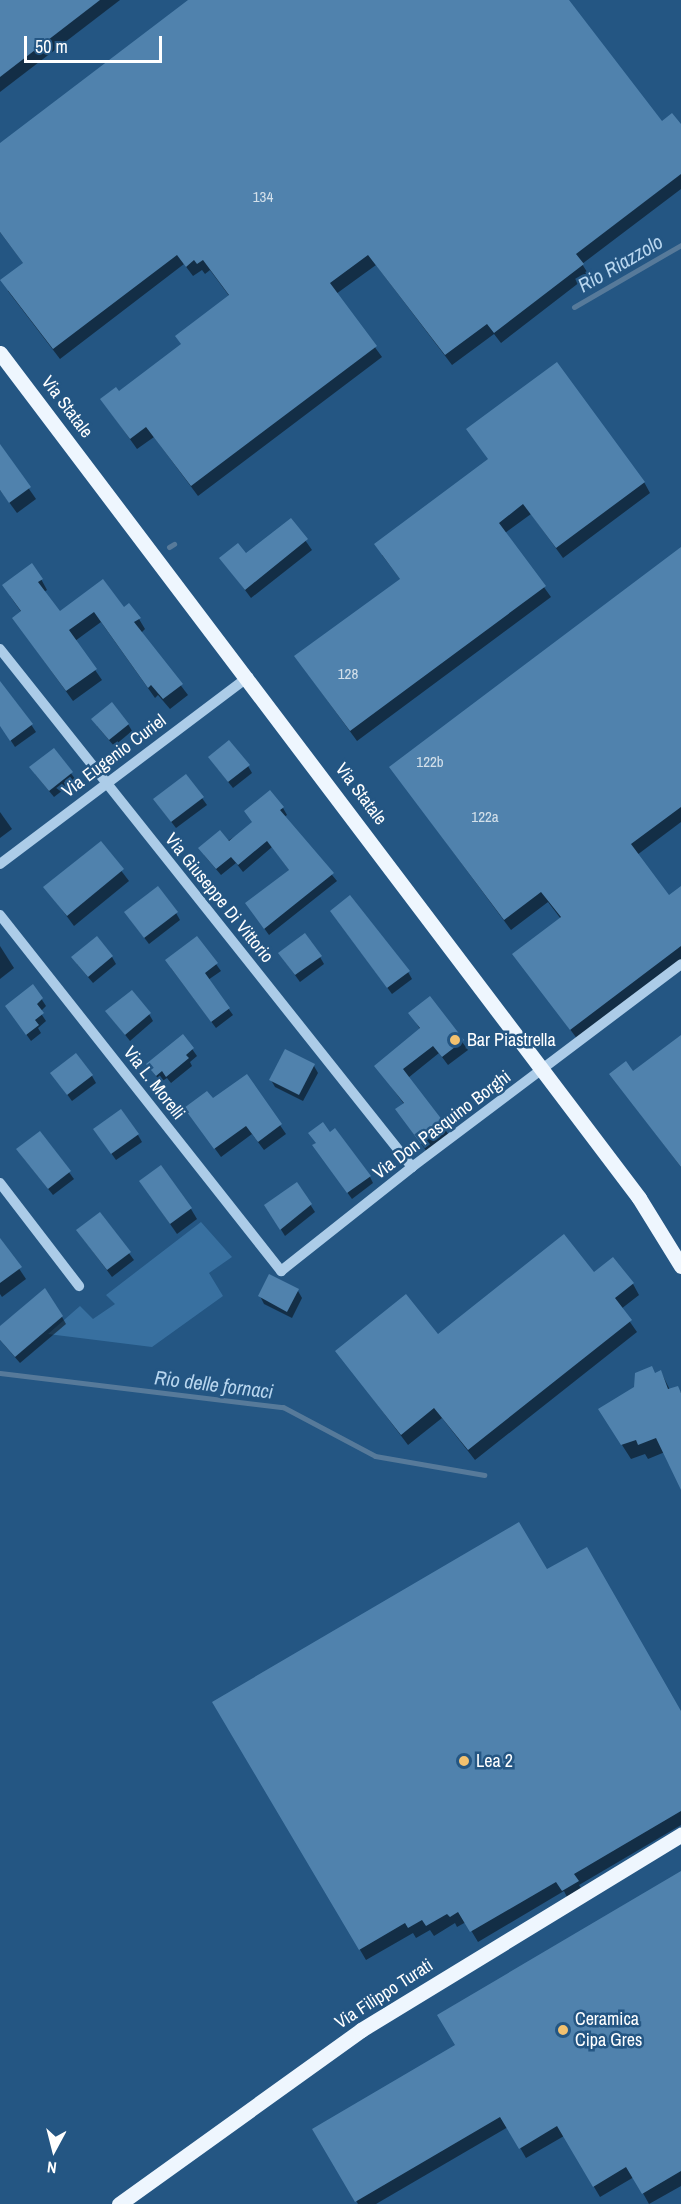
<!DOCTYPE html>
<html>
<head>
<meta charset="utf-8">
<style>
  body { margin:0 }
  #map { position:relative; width:681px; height:2204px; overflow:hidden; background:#245683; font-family:"Archivo Narrow",sans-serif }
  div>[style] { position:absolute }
  .green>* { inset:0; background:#3870a0 }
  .shadow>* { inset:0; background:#0007 }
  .stream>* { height:5px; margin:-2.5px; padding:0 2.5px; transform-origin:2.5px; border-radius:2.5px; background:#577a9a }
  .building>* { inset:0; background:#5082ad }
  .minor>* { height:10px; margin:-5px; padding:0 5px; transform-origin:5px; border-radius:5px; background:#accce8 }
  .major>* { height:15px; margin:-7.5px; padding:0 7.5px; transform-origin:7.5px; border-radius:7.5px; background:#eef6fe }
  .dots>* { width:16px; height:16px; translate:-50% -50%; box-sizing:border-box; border:3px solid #245683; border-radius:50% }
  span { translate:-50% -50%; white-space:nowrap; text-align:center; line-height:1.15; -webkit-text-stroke:5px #245683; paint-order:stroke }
  .number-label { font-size:15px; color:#d3e0ea }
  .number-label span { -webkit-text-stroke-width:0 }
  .street-label { font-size:18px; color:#fff }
  .poi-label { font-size:18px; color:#fff }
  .left { translate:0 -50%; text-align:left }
  .water-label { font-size:20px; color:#b8d6ef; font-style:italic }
  .north { position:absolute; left:24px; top:2120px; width:60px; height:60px; -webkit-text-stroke:4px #245683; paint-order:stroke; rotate:187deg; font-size:16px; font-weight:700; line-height:24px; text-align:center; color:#fff }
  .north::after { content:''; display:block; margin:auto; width:21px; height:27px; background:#fff; clip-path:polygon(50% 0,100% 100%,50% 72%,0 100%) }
  .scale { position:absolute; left:24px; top:36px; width:138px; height:27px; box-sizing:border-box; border:3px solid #fff; border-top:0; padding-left:8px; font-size:18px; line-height:21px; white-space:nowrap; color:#fff; -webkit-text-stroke:4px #245683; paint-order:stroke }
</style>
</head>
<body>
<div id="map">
  <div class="green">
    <div style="clip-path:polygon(201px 1222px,232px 1257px,209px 1273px,223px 1296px,152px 1347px,48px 1334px,80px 1306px,93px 1319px,115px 1304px,106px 1295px)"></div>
  </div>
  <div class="shadow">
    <div style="clip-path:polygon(0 0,120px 0,0 92px)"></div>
    <div style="clip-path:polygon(191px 0,568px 0,661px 123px,681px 127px,681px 189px,582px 264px,589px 275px,501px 343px,494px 334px,452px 365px,376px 265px,336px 294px,382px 357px,198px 496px,154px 437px,137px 449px,102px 400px,119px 393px,182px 345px,230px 297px,210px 270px,205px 274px,202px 270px,193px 276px,184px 264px,60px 359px,8px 291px,24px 264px,0 232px,0 145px)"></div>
    <div style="clip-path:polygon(0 447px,36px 499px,17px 513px,0 490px)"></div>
    <div style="clip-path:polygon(489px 460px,644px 482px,650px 493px,563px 558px,531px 514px,505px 533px,551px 597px,357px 741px,303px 667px,401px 580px,382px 555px)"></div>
    <div style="clip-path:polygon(291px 520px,312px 550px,251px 598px,221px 558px,246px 555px)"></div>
    <div style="clip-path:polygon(681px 549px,681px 822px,637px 855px,669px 897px,681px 888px,681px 962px,578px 1040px,514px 954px,561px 919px,548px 902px,511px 930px,391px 768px)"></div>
    <div style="clip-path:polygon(41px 579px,47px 590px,44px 592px,59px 613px,124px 610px,139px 619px,145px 629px,141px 633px,188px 695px,170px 709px,158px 695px,155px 698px,101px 622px,75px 641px,102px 680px,73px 701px,21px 629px,22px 613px,10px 596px)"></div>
    <div style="clip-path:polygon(18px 705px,36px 732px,15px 747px,0 724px,0 718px)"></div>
    <div style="clip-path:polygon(128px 724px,132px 731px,114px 746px,97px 726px)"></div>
    <div style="clip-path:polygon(53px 750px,76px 780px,54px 797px,35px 774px)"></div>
    <div style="clip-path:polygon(214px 764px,248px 766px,252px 773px,233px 788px)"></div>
    <div style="clip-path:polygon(186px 776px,207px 805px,176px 828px,159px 806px)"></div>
    <div style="clip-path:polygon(283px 808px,287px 815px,284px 817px,337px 881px,269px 935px,251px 910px,290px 871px,272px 847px,243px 872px,236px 863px,221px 875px,204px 855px)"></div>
    <div style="clip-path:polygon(0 812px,12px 829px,0 838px)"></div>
    <div style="clip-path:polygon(100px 843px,129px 881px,74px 926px,45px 887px)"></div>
    <div style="clip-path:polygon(176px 913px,180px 920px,149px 944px,130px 919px)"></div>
    <div style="clip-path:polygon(336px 918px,408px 972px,412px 979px,392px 994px)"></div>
    <div style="clip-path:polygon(197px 938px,221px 971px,208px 980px,233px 1015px,216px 1028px,171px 968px)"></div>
    <div style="clip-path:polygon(0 946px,14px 968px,0 979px)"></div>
    <div style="clip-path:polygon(112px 957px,116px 964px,93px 983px,77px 964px)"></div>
    <div style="clip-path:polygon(320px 957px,324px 964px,300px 982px,284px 960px)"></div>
    <div style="clip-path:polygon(33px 986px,46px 1006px,40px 1012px,46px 1021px,38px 1028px,41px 1033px,31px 1041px,11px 1013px)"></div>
    <div style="clip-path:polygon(430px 998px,468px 1050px,448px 1065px,439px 1053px,408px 1078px,449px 1135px,427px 1152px,397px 1110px,404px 1104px,376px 1066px,420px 1029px,410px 1013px)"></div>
    <div style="clip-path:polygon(107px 1012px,149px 1014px,153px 1021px,130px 1041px)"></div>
    <div style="clip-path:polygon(183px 1036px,197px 1056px,190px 1062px,192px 1066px,171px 1083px,167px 1078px,161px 1082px,152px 1071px)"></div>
    <div style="clip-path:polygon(681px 1036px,681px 1167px,611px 1075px,633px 1073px)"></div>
    <div style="clip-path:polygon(314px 1066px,318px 1073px,303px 1101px,275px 1087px,271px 1080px)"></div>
    <div style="clip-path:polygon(52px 1074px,92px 1076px,96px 1083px,72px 1101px)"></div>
    <div style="clip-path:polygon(247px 1077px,286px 1134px,264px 1150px,252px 1134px,221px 1157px,192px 1117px)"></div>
    <div style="clip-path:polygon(40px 1133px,74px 1179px,53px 1195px,22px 1156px)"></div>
    <div style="clip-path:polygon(138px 1135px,142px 1142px,116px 1160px,99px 1136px)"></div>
    <div style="clip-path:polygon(318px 1152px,370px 1177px,373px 1183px,352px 1199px)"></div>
    <div style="clip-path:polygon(141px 1182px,191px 1209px,197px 1219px,177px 1234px)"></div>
    <div style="clip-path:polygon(297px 1184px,315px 1212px,285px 1236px,270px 1212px)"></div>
    <div style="clip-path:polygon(100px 1214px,134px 1260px,112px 1277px,82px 1237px)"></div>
    <div style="clip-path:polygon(0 1240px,26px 1279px,2px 1297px,0 1294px)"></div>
    <div style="clip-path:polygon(594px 1274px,633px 1284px,639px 1295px,621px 1309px,637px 1332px,475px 1460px,442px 1418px,408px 1445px,337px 1351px,438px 1336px)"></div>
    <div style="clip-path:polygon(298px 1291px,302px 1298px,292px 1318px,264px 1304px,260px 1296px)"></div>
    <div style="clip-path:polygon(62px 1317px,66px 1324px,20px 1363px,0 1340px,0 1328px)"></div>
    <div style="clip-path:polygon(661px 1372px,670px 1390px,681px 1392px,681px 1485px,665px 1452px,648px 1459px,645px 1454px,631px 1459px,608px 1423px)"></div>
    <div style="clip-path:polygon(547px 1571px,681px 1714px,681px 1825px,579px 1885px,583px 1892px,569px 1901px,564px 1891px,478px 1942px,466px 1922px,457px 1927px,455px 1923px,434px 1936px,430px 1930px,416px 1938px,413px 1933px,366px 1960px,214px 1703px)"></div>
    <div style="clip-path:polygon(681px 1873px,681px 2186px,649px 2204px,634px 2177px,600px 2197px,564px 2136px,526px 2158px,508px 2127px,376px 2204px,358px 2204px,315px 2129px,457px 2046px)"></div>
  </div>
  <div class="stream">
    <div style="left:574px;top:307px;width:124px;rotate:-30.1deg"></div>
    <div style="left:169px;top:547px;width:6px;rotate:-31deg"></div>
    <div style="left:0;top:1373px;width:285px;rotate:6.9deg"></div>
    <div style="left:283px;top:1407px;width:104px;rotate:28deg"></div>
    <div style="left:375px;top:1456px;width:111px;rotate:9.9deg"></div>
  </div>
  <div class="building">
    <div style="clip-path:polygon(0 0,100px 0,0 77px)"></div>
    <div style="clip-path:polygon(188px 0,569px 0,662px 121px,672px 113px,681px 124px,681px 174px,576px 254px,584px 264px,494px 333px,487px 324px,445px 355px,368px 255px,330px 283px,377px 346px,191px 486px,146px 427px,130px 439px,100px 399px,116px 387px,119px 391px,181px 344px,175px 336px,229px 295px,203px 260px,197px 264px,194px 260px,186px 267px,177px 255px,53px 349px,0 280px,23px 263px,0 232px,0 143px)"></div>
    <div style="clip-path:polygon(557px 362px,645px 482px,556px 548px,523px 504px,499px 523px,546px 586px,350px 731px,294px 656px,400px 579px,374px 544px,488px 459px,466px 429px)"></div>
    <div style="clip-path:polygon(0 444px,31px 487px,9px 503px,0 490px)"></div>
    <div style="clip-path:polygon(291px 518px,308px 539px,245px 590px,219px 558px,238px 543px,246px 553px)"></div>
    <div style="clip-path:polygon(681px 547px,681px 807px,631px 844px,669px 895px,681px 886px,681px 946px,570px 1030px,512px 954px,561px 917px,541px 892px,504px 920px,389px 767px)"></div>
    <div style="clip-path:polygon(32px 563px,43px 579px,38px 582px,60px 611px,103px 579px,124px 607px,129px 603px,141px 618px,134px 622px,183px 684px,163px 699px,151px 685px,148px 688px,94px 612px,69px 630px,97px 669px,66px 691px,12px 618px,21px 611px,2px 585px)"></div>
    <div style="clip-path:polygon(0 681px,33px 724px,10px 741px,0 726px)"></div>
    <div style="clip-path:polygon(112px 702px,129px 724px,109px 740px,91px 719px)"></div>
    <div style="clip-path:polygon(229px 740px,250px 765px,228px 782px,208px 757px)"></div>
    <div style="clip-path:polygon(54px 748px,73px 772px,49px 791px,29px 767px)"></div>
    <div style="clip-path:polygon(186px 774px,204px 797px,171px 822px,153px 799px)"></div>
    <div style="clip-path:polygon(270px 790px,284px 807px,280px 810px,334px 873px,264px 929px,245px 903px,289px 870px,267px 841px,238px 865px,231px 857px,216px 869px,198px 848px,220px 830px,229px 841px,252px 822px,244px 811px)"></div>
    <div style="clip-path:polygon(101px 841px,124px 869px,67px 916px,43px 887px)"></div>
    <div style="clip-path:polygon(158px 886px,178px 912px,144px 938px,124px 912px)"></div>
    <div style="clip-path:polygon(350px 895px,410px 971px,387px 988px,330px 911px)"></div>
    <div style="clip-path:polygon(305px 933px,322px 956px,295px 975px,278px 953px)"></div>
    <div style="clip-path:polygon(97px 936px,113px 956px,88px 977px,71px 957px)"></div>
    <div style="clip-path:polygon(197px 936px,218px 963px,205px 973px,230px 1008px,211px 1022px,165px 960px)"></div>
    <div style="clip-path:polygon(33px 984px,43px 998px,37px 1004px,44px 1013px,35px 1020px,39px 1025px,26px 1035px,5px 1006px)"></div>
    <div style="clip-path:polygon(132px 990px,151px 1013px,125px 1035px,105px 1011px)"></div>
    <div style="clip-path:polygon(430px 996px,464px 1040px,442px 1057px,433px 1046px,403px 1069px,446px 1125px,421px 1144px,395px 1109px,404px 1103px,374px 1066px,420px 1028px,408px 1013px)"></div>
    <div style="clip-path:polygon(183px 1034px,194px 1048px,186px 1055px,189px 1058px,166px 1077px,162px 1071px,156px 1076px,146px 1064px)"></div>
    <div style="clip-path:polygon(681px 1035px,681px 1167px,609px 1074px,626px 1061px,633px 1071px)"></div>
    <div style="clip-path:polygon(285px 1049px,315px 1064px,299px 1095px,269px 1080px)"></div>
    <div style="clip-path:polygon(76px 1053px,93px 1075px,67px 1095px,50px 1073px)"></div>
    <div style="clip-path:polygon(247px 1074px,282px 1124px,258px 1142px,246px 1126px,214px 1149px,184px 1108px,207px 1091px,213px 1098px)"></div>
    <div style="clip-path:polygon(121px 1109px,139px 1134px,111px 1154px,93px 1129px)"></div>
    <div style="clip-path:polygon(323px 1122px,330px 1132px,335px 1128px,371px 1176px,347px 1193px,312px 1145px,316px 1143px,308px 1133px)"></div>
    <div style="clip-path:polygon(40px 1131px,71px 1171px,48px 1189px,16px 1149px)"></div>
    <div style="clip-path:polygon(161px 1165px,192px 1208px,170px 1224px,139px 1181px)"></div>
    <div style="clip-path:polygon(297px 1182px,312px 1204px,280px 1230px,264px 1205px)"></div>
    <div style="clip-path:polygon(100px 1212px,131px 1252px,107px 1270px,76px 1230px)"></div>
    <div style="clip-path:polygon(564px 1234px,594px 1272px,613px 1257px,634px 1283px,615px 1298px,632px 1320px,468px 1450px,434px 1408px,401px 1435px,335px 1351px,406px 1294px,438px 1334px)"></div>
    <div style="clip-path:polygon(0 1238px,22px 1267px,0 1283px)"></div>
    <div style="clip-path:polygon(269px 1274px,299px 1289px,287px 1312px,258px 1296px)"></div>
    <div style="clip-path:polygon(45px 1288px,63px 1316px,15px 1357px,0 1340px,0 1326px)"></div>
    <div style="clip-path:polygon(652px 1366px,655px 1373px,661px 1370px,668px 1389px,678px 1386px,681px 1393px,681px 1490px,656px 1438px,638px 1445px,636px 1440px,621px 1445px,598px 1409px,634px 1387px,635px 1373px)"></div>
    <div style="clip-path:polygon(519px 1522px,547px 1569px,587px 1547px,681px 1711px,681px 1811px,574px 1874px,579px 1881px,562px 1891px,556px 1882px,470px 1932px,458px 1912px,450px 1917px,447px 1914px,426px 1926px,422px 1920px,408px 1928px,405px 1923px,359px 1950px,212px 1702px)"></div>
    <div style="clip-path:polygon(681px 1871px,681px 2171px,642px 2194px,626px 2167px,593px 2187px,557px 2126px,519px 2149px,500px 2117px,355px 2202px,312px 2129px,455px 2045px,437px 2015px)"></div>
  </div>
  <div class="minor">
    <div style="left:0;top:649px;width:662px;rotate:51.5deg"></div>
    <div style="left:0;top:864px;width:311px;rotate:-37deg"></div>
    <div style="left:0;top:915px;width:454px;rotate:51.7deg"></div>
    <div style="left:281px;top:1271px;width:167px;rotate:-38.4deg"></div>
    <div style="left:412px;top:1167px;width:337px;rotate:-37deg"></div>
    <div style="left:0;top:1183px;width:130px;rotate:52.5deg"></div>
  </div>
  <div class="major">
    <div style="left:0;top:353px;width:1059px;rotate:52.9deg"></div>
    <div style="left:639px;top:1198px;width:80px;rotate:58.3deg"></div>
    <div style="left:119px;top:2204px;width:298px;rotate:-35.7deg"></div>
    <div style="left:361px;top:2030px;width:375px;rotate:-31.4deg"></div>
  </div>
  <div class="dots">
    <div style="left:455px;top:1040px;background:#f2c16f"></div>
    <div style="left:464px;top:1761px;background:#f2c16f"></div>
    <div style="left:563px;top:2030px;background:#f2c16f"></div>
  </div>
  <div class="number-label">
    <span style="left:263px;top:197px">134</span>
    <span style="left:348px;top:674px">128</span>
    <span style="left:430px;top:762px">122b</span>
    <span style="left:485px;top:817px">122a</span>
  </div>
  <div class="street-label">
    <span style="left:67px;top:407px;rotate:53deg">Via Statale</span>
    <span style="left:114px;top:756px;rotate:-37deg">Via Eugenio Curiel</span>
    <span style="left:361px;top:794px;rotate:53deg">Via Statale</span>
    <span style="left:219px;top:898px;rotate:51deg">Via Giuseppe Di Vittorio</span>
    <span style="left:154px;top:1083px;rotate:52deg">Via L. Morelli</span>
    <span style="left:442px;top:1125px;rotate:-37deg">Via Don Pasquino Borghi</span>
    <span style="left:384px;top:1994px;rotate:-33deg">Via Filippo Turati</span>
  </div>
  <div class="poi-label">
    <span class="left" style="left:467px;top:1040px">Bar Piastrella</span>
    <span class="left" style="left:476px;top:1761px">Lea 2</span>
    <span class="left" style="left:575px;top:2030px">Ceramica<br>Cipa Gres</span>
  </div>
  <div class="water-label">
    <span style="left:620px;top:263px;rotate:-30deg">Rio Riazzolo</span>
    <span style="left:214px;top:1384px;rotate:7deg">Rio delle fornaci</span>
  </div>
  <div class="north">N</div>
  <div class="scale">50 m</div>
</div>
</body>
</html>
